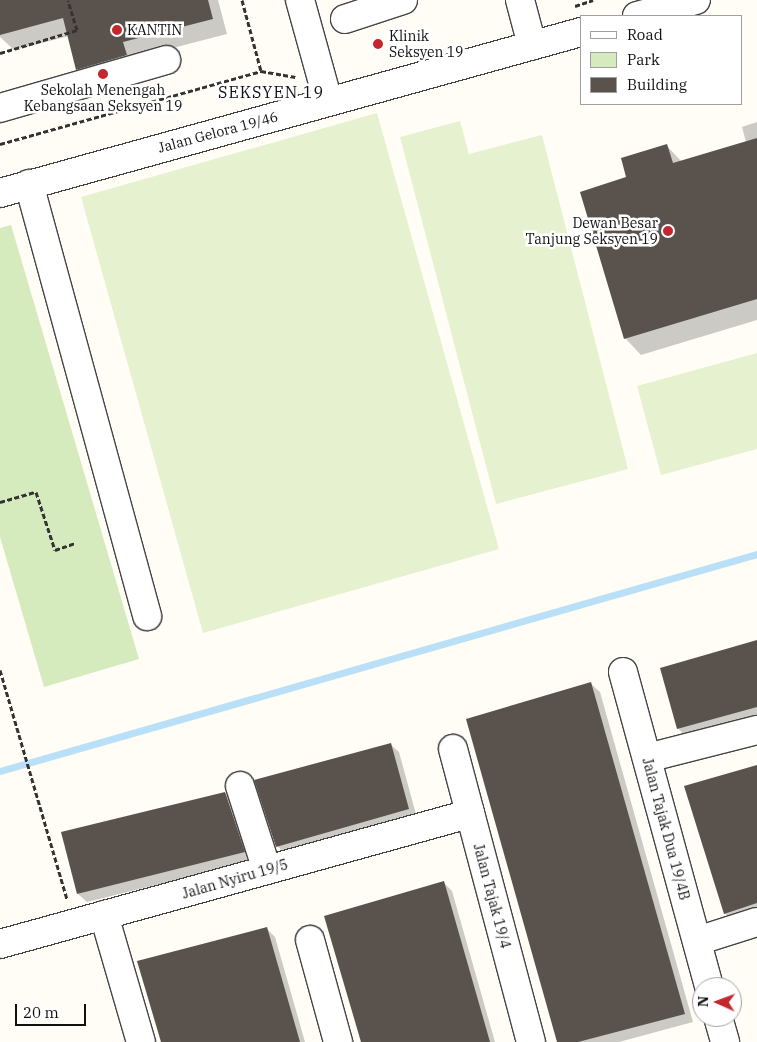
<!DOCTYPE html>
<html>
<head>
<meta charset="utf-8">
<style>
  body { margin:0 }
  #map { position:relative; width:757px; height:1042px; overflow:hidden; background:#fffdf5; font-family:"IBM Plex Serif",serif }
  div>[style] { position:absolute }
  .green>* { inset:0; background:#d5ebbd }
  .pitch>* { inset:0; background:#e6f2cf }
  .shadow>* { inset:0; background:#0003 }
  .stream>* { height:7px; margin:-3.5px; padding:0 3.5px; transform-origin:3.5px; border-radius:3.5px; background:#b9e0f7 }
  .building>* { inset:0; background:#5a524d }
  .path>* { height:3px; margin-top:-1.5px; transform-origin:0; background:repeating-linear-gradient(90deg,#333 0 5px,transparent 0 7.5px) }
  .roads { filter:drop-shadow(1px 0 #444) drop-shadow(-1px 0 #444) drop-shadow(0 1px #444) drop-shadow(0 -1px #444) }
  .minor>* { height:28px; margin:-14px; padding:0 14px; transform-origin:14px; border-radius:14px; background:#fff }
  .dots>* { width:14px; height:14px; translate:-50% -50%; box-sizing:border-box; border:2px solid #fff; border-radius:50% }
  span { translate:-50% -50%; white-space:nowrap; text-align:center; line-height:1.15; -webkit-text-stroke:5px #fff; paint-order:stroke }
  .poi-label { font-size:14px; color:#111 }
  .left { translate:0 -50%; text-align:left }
  .right { translate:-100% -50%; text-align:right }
  .street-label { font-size:14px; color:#111 }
  .quarter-label { font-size:16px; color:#111; letter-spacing:1px }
  .legend { position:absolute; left:580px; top:15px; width:162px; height:90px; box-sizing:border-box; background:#fff; border:1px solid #a0a0a0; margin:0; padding:6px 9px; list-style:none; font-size:15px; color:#111 }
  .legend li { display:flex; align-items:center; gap:10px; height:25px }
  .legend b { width:25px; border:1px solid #a0a0a0 }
  .north { position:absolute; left:692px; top:977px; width:50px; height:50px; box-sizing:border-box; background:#fff; border:1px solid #a0a0a0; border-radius:50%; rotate:272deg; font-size:14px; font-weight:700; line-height:20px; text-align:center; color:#111 }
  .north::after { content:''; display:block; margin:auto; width:18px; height:22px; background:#c4262e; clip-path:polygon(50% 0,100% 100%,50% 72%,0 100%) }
  .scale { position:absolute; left:15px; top:1004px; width:71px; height:22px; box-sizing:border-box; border:2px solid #111; border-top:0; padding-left:6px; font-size:15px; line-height:18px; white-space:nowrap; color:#111; -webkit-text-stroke:4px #fff; paint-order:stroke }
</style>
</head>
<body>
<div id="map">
  <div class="green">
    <div style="clip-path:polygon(11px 225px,139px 659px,44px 687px,0 537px,0 228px)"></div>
  </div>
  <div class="pitch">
    <div style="clip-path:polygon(377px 113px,499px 549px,203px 633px,81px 197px)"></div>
    <div style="clip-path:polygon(460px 121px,469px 154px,542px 135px,628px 469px,496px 504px,400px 137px)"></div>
    <div style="clip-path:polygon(757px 353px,757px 449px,661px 475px,637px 386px)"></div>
  </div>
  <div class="shadow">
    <div style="clip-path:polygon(0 0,218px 0,227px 34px,138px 57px,92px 84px,77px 69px,69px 36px,14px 50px,0 37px)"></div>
    <div style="clip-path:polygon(757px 122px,757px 320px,641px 355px,625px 338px,628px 178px,667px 146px,682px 162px,746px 142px,742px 127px)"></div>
    <div style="clip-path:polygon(757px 642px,757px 717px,686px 737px,678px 728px)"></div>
    <div style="clip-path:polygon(591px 684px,600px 692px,693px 1022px,619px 1042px,559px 1042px)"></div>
    <div style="clip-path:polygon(390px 744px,399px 752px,417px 818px,286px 854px,277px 846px)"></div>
    <div style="clip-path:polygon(757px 766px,757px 914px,733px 922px,725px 913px)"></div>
    <div style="clip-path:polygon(225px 793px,234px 802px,253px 861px,87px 902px,78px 894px)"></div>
    <div style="clip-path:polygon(443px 882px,452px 891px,495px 1042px,363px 1042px)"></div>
    <div style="clip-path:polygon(267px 929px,275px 937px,305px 1042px,162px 1042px)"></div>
  </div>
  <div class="stream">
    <div style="left:0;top:771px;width:787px;rotate:-16deg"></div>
  </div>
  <div class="building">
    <div style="clip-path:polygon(0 0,208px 0,213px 19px,123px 42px,127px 55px,76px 70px,63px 18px,0 35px)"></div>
    <div style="clip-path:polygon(757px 138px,757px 299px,624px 339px,580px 192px,626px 177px,621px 158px,667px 144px,673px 163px)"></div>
    <div style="clip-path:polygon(757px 640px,757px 707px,677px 729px,660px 668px)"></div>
    <div style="clip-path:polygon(591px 682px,685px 1014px,578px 1042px,557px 1042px,466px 719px)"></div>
    <div style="clip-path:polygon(391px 743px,409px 809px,276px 847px,254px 780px)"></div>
    <div style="clip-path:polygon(757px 765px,757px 903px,724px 914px,684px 786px)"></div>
    <div style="clip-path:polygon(225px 792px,245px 852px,77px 894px,61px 832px)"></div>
    <div style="clip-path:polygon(444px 881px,490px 1042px,361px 1042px,324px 916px)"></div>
    <div style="clip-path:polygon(267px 927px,300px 1042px,161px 1042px,137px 961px)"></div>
  </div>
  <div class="path">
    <div style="left:242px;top:0;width:73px;rotate:75deg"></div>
    <div style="left:575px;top:6px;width:19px;rotate:-18deg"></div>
    <div style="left:0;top:53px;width:80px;rotate:-16.6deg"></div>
    <div style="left:77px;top:30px;width:31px;rotate:-107deg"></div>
    <div style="left:0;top:144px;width:271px;rotate:-15.6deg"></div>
    <div style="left:261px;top:71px;width:35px;rotate:10deg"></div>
    <div style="left:0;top:502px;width:37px;rotate:-16deg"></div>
    <div style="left:36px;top:492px;width:61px;rotate:71.9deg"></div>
    <div style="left:55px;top:550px;width:21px;rotate:-19deg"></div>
    <div style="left:0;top:670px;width:239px;rotate:73.7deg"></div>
  </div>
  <div class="roads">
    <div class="minor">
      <div style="left:300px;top:0;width:105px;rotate:74.5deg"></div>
      <div style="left:520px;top:0;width:47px;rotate:75.1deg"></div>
      <div style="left:637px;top:16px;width:61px;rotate:-15.2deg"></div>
      <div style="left:345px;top:19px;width:61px;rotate:-18.1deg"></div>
      <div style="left:0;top:108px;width:173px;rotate:-16.1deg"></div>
      <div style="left:29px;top:184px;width:448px;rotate:74.7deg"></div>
      <div style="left:0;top:193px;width:603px;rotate:-15.49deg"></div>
      <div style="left:623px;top:672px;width:327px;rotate:74.7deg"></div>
      <div style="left:453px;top:749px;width:303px;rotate:75.1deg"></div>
      <div style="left:647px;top:758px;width:114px;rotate:-14.3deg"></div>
      <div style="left:240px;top:786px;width:88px;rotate:72.2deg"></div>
      <div style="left:104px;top:915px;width:132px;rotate:73.8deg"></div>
      <div style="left:310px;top:940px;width:106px;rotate:74.6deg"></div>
      <div style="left:697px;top:941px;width:63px;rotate:-17.6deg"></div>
      <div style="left:0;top:944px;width:488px;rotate:-15.5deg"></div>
      <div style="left:718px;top:1017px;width:26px;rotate:74deg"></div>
    </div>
  </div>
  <div class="dots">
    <div style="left:117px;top:30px;background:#c4262e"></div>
    <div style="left:378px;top:44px;background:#c4262e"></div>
    <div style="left:103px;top:74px;background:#c4262e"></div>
    <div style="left:668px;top:231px;background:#c4262e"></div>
  </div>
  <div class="poi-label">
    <span class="left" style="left:127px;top:30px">KANTIN</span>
    <span class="left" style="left:389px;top:44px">Klinik<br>Seksyen 19</span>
    <span style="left:103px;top:98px">Sekolah Menengah<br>Kebangsaan Seksyen 19</span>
    <span class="right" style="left:658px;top:231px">Dewan Besar<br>Tanjung Seksyen 19</span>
  </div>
  <div class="street-label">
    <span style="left:218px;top:132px;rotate:-15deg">Jalan Gelora 19/46</span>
    <span style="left:666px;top:829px;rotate:75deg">Jalan Tajak Dua 19/4B</span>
    <span style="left:235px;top:879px;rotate:-16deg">Jalan Nyiru 19/5</span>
    <span style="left:492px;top:896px;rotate:75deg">Jalan Tajak 19/4</span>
  </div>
  <div class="quarter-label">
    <span style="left:271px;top:92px">SEKSYEN 19</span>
  </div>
  <ul class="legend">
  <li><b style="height:6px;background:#fff"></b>Road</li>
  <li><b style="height:14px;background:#d5ebbd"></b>Park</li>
  <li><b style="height:14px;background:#5a524d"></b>Building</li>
  </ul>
  <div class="north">N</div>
  <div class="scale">20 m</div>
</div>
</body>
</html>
